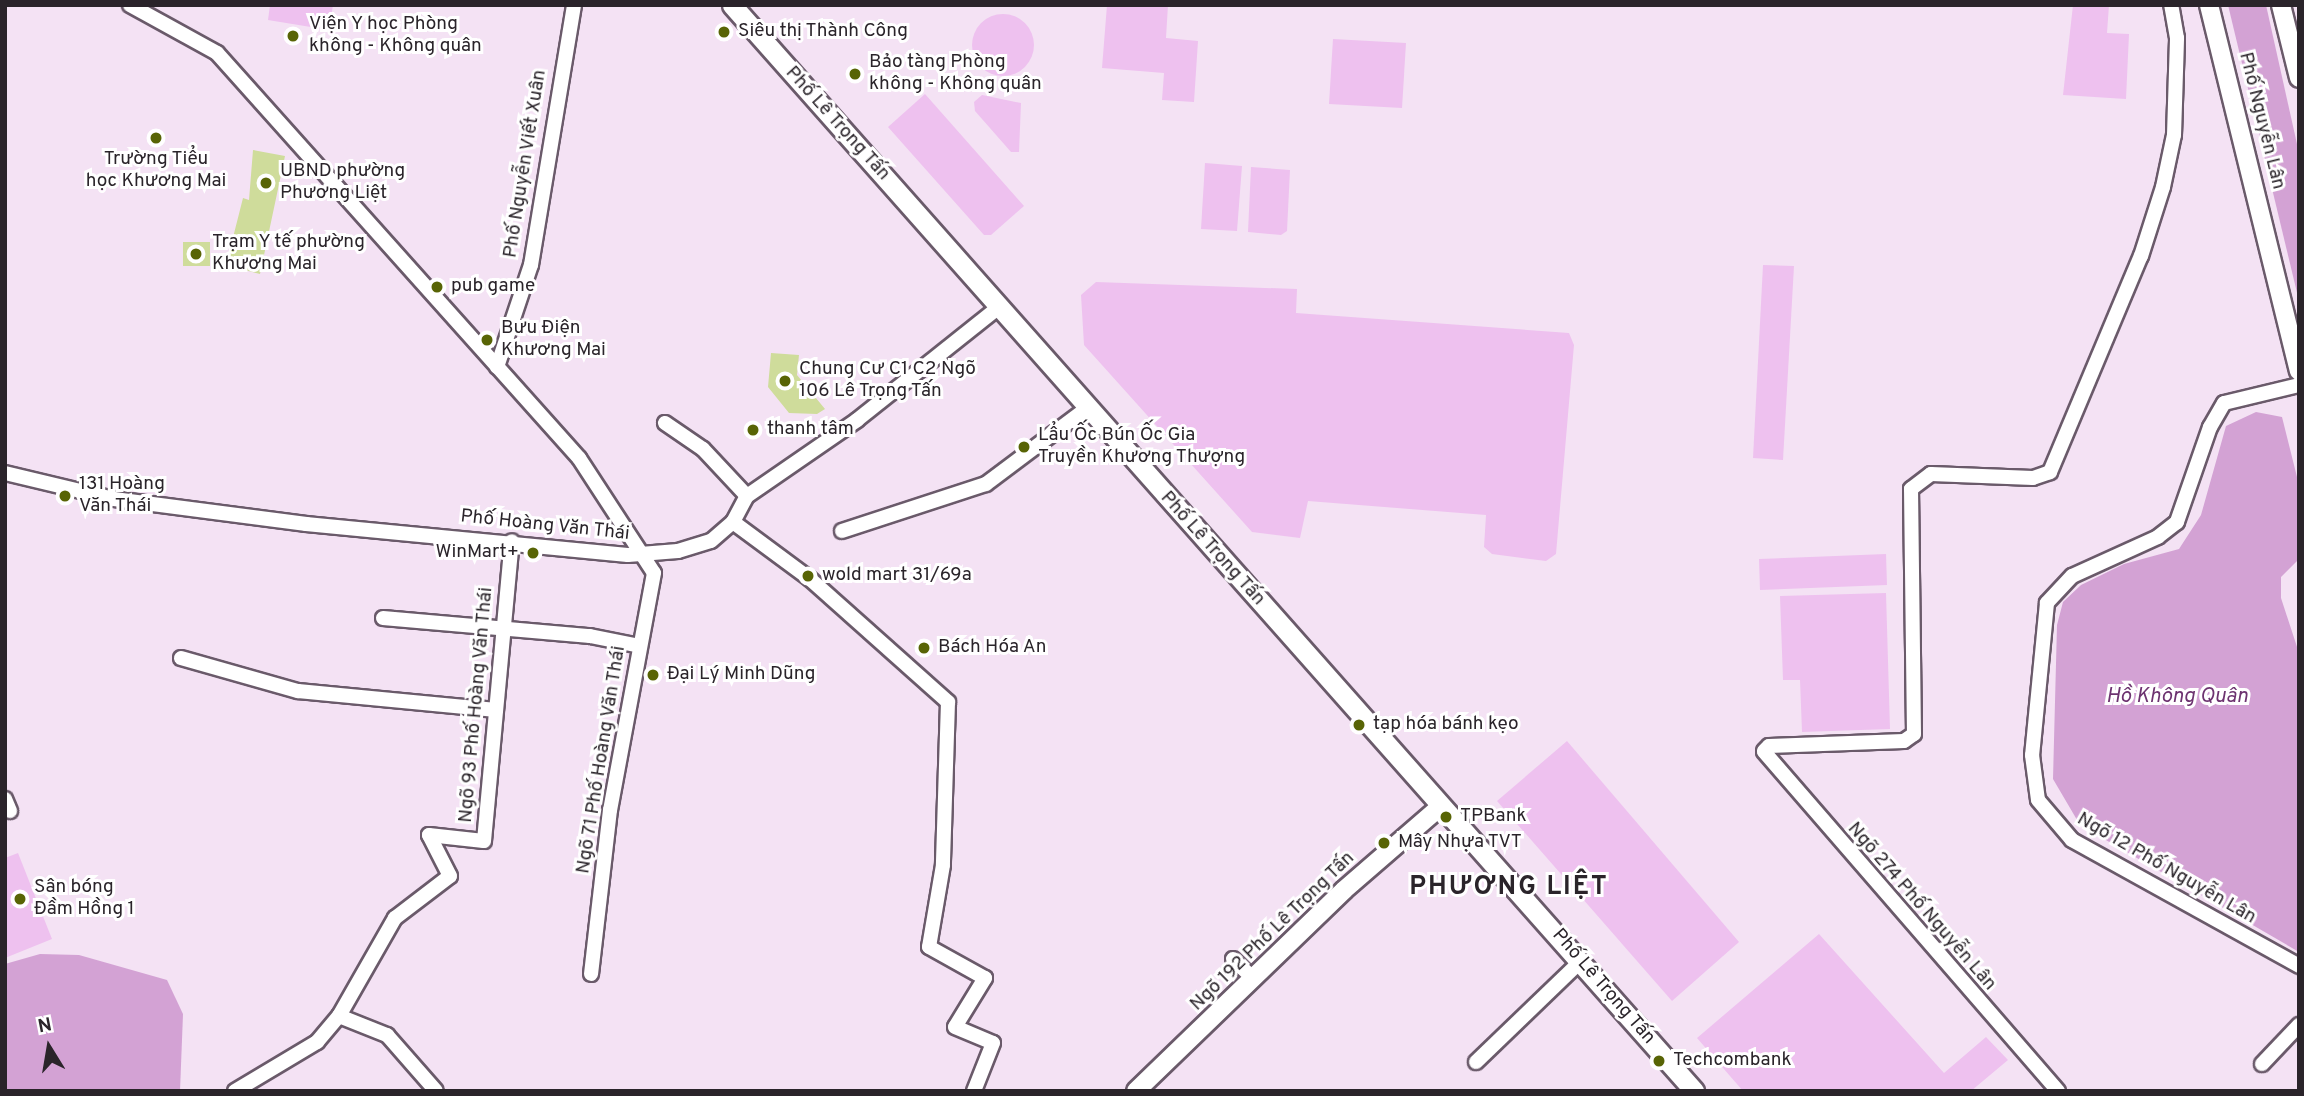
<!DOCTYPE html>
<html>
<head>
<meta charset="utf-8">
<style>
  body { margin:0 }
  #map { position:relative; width:2304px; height:1096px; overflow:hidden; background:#f4e2f4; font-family:Overpass,sans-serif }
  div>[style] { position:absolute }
  .green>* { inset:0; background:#eec1ef }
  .round { border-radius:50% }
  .water>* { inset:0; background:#d3a2d4 }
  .building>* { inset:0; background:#cfdc9b }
  .roads { filter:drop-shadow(2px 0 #6a5a6a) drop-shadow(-2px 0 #6a5a6a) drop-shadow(0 2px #6a5a6a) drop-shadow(0 -2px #6a5a6a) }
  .minor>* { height:14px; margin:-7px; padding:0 7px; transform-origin:7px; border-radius:7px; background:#fff }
  .tertiary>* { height:18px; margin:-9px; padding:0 9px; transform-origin:9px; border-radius:9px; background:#fff }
  .secondary>* { height:19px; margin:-9.5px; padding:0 9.5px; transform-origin:9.5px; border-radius:9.5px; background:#fff }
  .dots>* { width:19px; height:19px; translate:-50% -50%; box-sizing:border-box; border:4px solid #fff; border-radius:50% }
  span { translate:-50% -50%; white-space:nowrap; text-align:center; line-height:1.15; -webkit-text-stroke:6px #fff; paint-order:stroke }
  .poi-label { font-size:19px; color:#2a242a }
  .left { translate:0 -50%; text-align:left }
  .right { translate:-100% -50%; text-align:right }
  .street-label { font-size:19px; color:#2a242a }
  .water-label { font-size:21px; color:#6d3370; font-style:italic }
  .district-label { font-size:26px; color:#2a242a; font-weight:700; letter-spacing:2px }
  .frame { position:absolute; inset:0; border:7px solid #2a242a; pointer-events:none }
  .north { position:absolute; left:14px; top:1012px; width:70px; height:70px; -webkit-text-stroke:5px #fff; paint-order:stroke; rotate:349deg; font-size:19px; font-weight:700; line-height:28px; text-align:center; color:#2a242a }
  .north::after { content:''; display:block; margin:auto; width:24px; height:32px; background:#2a242a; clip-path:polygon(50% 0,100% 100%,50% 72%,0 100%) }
</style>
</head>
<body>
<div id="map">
  <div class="green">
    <div style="clip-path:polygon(270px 5px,333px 5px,329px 30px,268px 20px)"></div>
    <div style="clip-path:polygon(1107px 5px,1168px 5px,1166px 38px,1198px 41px,1194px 102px,1162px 100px,1164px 73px,1102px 68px)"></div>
    <div style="clip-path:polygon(2073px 5px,2109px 5px,2107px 33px,2129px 34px,2126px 99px,2063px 95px)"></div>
    <div class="round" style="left:972px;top:14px;width:62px;height:62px"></div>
    <div style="clip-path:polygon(1333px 39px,1406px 43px,1402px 108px,1329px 104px)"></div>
    <div style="clip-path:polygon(925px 94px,1024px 206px,991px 235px,984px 235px,888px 127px)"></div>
    <div style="clip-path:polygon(982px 95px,1021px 103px,1019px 152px,1011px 152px,975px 111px,974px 102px)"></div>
    <div style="clip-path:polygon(1205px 163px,1242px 166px,1237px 231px,1201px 229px)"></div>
    <div style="clip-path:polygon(1251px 167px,1290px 170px,1287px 231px,1281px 235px,1248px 232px)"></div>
    <div style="clip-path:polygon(1763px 265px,1794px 266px,1783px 460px,1753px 458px)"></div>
    <div style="clip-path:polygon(1096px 282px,1297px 289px,1296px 313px,1569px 333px,1574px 345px,1556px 554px,1546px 561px,1492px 554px,1484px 547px,1486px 515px,1308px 501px,1300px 538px,1252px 532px,1084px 345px,1081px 295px)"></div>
    <div style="clip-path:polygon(1886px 554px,1887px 585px,1760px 590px,1759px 559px)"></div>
    <div style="clip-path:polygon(1886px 593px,1890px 729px,1802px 732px,1800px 680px,1783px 680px,1780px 596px)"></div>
    <div style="clip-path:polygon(1567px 741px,1739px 942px,1672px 1001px,1497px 801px)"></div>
    <div style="clip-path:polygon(18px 853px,52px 939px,5px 958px,5px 858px)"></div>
    <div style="clip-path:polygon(1819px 934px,1944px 1073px,1986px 1037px,2008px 1060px,1971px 1091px,1743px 1091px,1697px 1038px)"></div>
  </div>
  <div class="water">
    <div style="clip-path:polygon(2228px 5px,2266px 5px,2299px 153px,2299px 301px)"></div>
    <div style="clip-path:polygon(2256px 412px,2282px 417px,2299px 485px,2299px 559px,2281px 577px,2281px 598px,2299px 653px,2299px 952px,2080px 825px,2053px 779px,2057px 625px,2063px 602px,2081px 585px,2124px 564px,2179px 549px,2201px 515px,2226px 426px)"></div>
    <div style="clip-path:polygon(40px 954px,79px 955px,167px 980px,183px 1014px,180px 1091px,5px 1091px,5px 964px)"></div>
  </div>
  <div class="building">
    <div style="clip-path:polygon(253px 150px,285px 156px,260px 274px,226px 265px,243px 198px,249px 200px)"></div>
    <div style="clip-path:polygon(183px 242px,210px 242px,210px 266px,183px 266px)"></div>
    <div style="clip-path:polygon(771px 353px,799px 355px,797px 375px,825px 409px,817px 414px,789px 413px,768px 387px)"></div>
  </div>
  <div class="roads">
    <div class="minor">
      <div style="left:130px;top:5px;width:99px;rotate:28.9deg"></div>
      <div style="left:217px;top:53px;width:543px;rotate:48.21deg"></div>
      <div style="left:579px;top:458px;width:137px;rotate:56.9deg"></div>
      <div style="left:654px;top:573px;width:241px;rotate:100.5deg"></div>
      <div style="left:610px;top:810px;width:165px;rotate:96.6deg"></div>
      <div style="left:497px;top:367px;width:108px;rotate:-71.6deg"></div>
      <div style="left:531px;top:265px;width:264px;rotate:-80.6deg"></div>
      <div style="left:2299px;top:385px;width:77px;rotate:166.5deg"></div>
      <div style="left:2224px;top:403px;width:28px;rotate:120deg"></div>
      <div style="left:2210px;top:427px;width:101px;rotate:109.2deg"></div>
      <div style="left:2177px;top:522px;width:24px;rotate:142deg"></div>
      <div style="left:2158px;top:537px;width:94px;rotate:155.6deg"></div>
      <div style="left:2072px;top:576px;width:37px;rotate:133deg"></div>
      <div style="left:2047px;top:603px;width:153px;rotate:95.6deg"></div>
      <div style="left:2032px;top:755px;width:45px;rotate:82.4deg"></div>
      <div style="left:2038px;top:800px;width:52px;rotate:49.6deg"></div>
      <div style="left:2072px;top:840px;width:260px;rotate:29deg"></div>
      <div style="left:665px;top:423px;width:46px;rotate:34.4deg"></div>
      <div style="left:703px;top:449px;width:64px;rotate:46.9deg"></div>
      <div style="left:5px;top:473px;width:112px;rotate:13.4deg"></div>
      <div style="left:114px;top:499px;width:194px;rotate:7.4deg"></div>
      <div style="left:306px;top:524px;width:323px;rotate:5.5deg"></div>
      <div style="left:628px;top:555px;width:50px;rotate:-4.6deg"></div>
      <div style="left:678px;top:551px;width:34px;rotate:-17deg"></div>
      <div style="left:711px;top:541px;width:29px;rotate:-41deg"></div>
      <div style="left:733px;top:522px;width:30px;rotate:-62deg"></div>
      <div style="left:747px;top:496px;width:134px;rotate:-34.6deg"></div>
      <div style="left:857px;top:420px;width:180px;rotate:-38.5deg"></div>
      <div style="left:733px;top:522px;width:96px;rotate:36.5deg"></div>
      <div style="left:810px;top:579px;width:185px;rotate:41.7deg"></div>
      <div style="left:948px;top:702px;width:163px;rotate:91.8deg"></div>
      <div style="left:943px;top:865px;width:83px;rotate:99.7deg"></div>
      <div style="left:929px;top:947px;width:64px;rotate:29deg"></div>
      <div style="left:985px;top:978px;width:57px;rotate:121.5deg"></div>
      <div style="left:955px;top:1027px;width:41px;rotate:22.8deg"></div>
      <div style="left:993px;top:1043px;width:52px;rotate:111.6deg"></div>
      <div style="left:842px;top:531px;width:151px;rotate:-18.1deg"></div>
      <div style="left:986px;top:484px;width:125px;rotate:-36.9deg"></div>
      <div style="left:383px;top:618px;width:208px;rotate:5deg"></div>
      <div style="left:590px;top:636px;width:51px;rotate:11.3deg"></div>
      <div style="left:181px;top:658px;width:122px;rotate:15.8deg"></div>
      <div style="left:298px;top:691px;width:199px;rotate:5.5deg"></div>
      <div style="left:5px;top:799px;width:13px;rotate:67deg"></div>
      <div style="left:1233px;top:959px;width:28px;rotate:44deg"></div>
      <div style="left:339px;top:1016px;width:52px;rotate:21.6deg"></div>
      <div style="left:387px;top:1035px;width:74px;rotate:48.8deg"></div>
      <div style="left:1476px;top:1062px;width:144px;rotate:-43.9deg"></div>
      <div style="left:2262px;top:1064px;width:54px;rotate:-46.5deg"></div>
      <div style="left:235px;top:1091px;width:96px;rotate:-30.9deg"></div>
      <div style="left:317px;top:1042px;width:34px;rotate:-50deg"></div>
      <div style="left:339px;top:1016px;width:113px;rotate:-60.3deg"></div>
      <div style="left:395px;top:918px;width:69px;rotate:-37.4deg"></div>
      <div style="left:450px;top:876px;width:46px;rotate:-117.1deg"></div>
      <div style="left:429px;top:835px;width:55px;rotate:6.2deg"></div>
      <div style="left:484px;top:841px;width:301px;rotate:-84.7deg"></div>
      <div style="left:2058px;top:1091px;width:449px;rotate:-130.9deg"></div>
      <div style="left:1764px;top:751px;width:7px;rotate:-45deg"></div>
      <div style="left:1769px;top:746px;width:135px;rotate:-2.1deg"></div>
      <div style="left:1904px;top:741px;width:12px;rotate:-35deg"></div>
      <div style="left:1914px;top:734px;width:245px;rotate:-90.7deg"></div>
      <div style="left:1911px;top:489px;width:25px;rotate:-37deg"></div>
      <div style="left:1931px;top:474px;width:102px;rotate:2.2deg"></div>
      <div style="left:2033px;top:478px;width:18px;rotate:-19deg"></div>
      <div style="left:2050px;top:472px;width:234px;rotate:-67.2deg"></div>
      <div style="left:2141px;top:256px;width:72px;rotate:-72.3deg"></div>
      <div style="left:2163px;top:187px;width:53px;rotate:-78.1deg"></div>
      <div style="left:2174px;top:135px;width:97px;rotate:-88.2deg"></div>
      <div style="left:2177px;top:38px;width:34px;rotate:-100deg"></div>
    </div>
    <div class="tertiary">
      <div style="left:2209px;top:5px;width:377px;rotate:76.2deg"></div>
      <div style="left:2281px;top:5px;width:75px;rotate:76.1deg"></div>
      <div style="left:1136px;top:1091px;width:289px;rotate:-44deg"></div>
      <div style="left:1344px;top:890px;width:128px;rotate:-40.9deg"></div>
    </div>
    <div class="secondary">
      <div style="left:732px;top:5px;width:1451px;rotate:48.46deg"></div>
    </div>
  </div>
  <div class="dots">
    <div style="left:724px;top:32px;background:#586405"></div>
    <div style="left:293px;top:36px;background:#586405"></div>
    <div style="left:855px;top:74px;background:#586405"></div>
    <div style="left:156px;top:138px;background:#586405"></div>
    <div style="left:266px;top:183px;background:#586405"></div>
    <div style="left:196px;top:254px;background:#586405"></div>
    <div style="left:437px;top:287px;background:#586405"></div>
    <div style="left:487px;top:340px;background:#586405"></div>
    <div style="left:785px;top:381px;background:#586405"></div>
    <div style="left:753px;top:430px;background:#586405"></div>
    <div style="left:1024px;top:447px;background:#586405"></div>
    <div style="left:65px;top:496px;background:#586405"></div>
    <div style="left:533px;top:553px;background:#586405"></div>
    <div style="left:808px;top:576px;background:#586405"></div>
    <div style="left:924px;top:648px;background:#586405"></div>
    <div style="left:653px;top:675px;background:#586405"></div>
    <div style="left:1359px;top:725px;background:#586405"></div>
    <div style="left:1446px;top:817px;background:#586405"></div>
    <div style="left:1384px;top:843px;background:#586405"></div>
    <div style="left:20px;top:899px;background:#586405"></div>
    <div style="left:1659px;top:1061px;background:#586405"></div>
  </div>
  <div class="poi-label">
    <span class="left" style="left:309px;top:36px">Viện Y học Phòng<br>không - Không quân</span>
    <span class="left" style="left:738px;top:32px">Siêu thị Thành Công</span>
    <span class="left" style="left:869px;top:74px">Bảo tàng Phòng<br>không - Không quân</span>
    <span style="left:156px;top:171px">Trường Tiểu<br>học Khương Mai</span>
    <span class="left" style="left:280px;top:183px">UBND phường<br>Phương Liệt</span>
    <span class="left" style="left:212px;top:254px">Trạm Y tế phường<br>Khương Mai</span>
    <span class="left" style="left:451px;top:287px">pub game</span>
    <span class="left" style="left:501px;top:340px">Bưu Điện<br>Khương Mai</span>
    <span class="left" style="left:799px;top:381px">Chung Cư C1 C2 Ngõ<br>106 Lê Trọng Tấn</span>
    <span class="left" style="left:767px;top:430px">thanh tâm</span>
    <span class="left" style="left:1038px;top:447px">Lẩu Ốc Bún Ốc Gia<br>Truyền Khương Thượng</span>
    <span class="left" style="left:79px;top:496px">131 Hoàng<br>Văn Thái</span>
    <span class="right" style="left:519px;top:553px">WinMart+</span>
    <span class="left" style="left:822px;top:576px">wold mart 31/69a</span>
    <span class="left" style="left:938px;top:648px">Bách Hóa An</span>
    <span class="left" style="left:667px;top:675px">Đại Lý Minh Dũng</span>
    <span class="left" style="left:1373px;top:725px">tạp hóa bánh kẹo</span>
    <span class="left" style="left:1460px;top:817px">TPBank</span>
    <span class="left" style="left:1398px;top:843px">Mây Nhựa TVT</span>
    <span class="left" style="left:34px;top:899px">Sân bóng<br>Đầm Hồng 1</span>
    <span class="left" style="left:1673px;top:1061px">Techcombank</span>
  </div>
  <div class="street-label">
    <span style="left:2261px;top:121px;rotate:76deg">Phố Nguyễn Lân</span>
    <span style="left:837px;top:124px;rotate:48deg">Phố Lê Trọng Tấn</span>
    <span style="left:526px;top:164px;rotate:-81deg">Phố Nguyễn Viết Xuân</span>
    <span style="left:545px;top:526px;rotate:6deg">Phố Hoàng Văn Thái</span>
    <span style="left:1212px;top:549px;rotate:48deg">Phố Lê Trọng Tấn</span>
    <span style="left:477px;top:705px;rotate:-85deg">Ngõ 93 Phố Hoàng Văn Thái</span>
    <span style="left:602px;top:760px;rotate:-81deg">Ngõ 71 Phố Hoàng Văn Thái</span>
    <span style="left:2166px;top:869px;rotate:30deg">Ngõ 12 Phố Nguyễn Lân</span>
    <span style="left:1921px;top:907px;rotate:49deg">Ngõ 274 Phố Nguyễn Lân</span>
    <span style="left:1273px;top:932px;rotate:-44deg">Ngõ 192 Phố Lê Trọng Tấn</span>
    <span style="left:1603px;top:987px;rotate:49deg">Phố Lê Trọng Tấn</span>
  </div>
  <div class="water-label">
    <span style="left:2177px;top:697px">Hồ Không Quân</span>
  </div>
  <div class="district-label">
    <span style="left:1509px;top:888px">PHƯƠNG LIỆT</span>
  </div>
  <div class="frame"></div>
  <div class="north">N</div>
</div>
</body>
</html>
